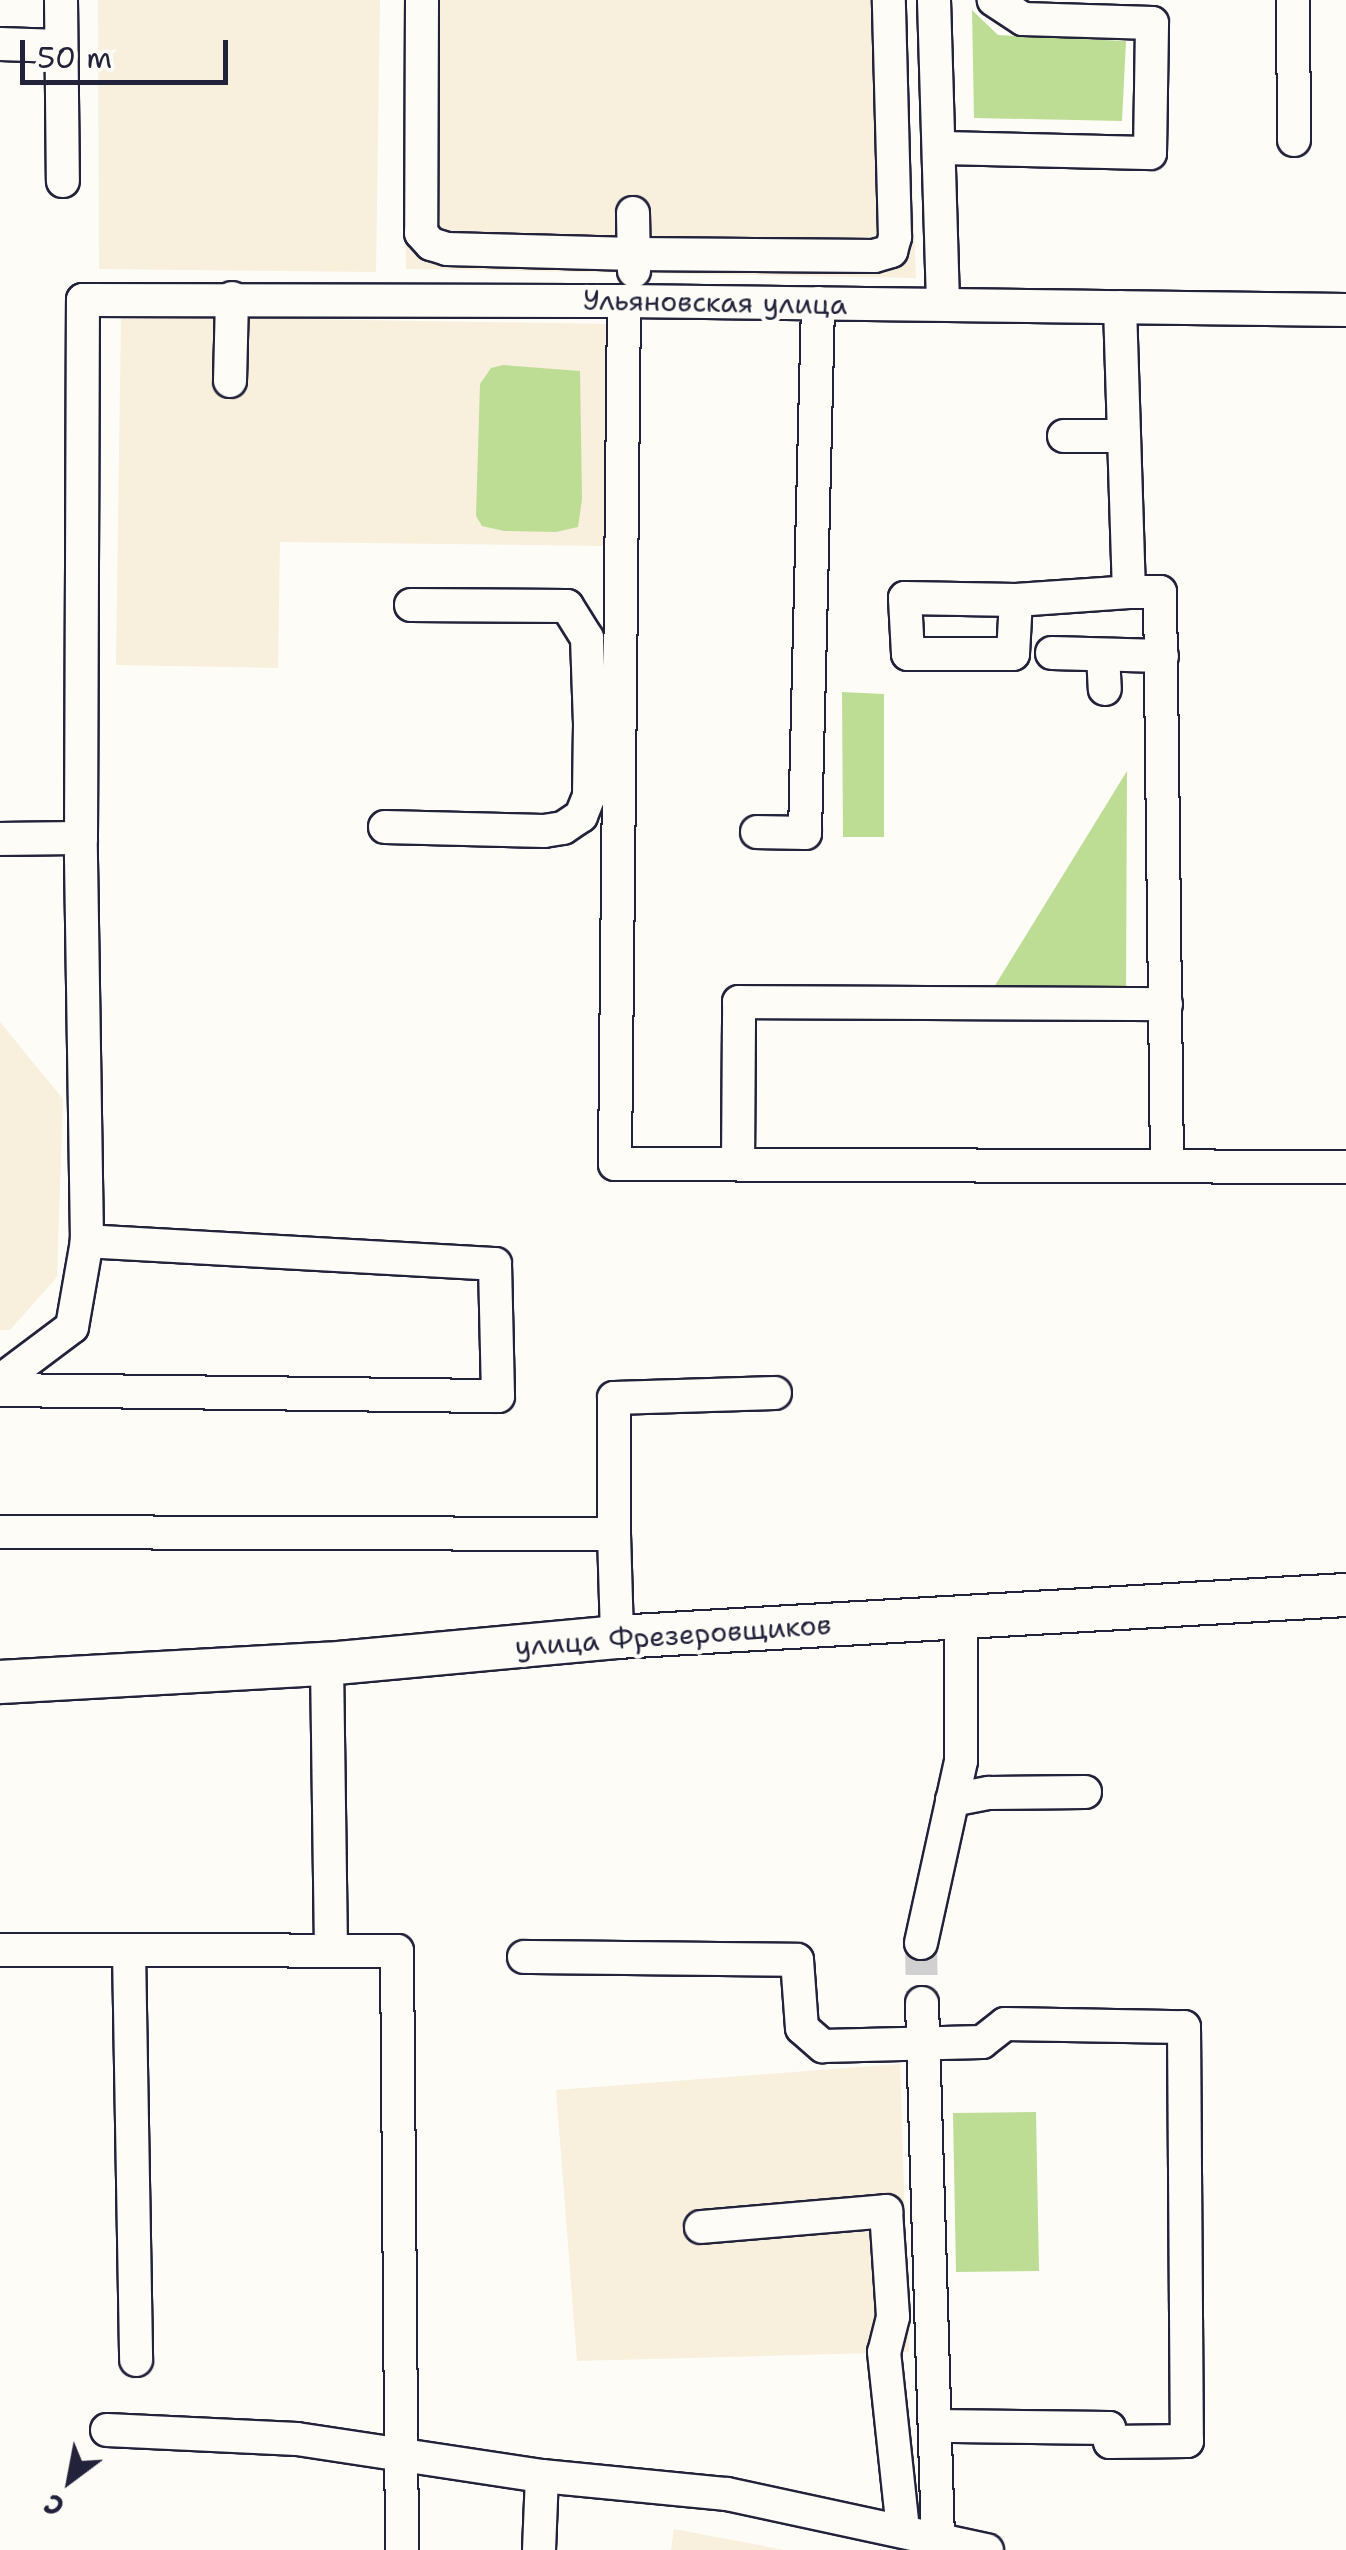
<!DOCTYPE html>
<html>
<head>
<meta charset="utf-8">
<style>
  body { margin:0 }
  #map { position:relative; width:1346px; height:2550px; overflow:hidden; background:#fdfcf7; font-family:"Shantell Sans",sans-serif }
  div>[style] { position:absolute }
  .built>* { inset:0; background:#f8efdd }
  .green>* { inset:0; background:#bddd95 }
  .minor-tunnel>* { height:32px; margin-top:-16px; transform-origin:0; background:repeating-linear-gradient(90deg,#d1d0d1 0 32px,transparent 0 48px) }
  .roads { filter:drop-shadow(2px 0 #22223b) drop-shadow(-2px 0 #22223b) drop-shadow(0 2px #22223b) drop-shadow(0 -2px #22223b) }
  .minor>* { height:32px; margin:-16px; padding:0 16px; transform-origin:16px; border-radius:16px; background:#fdfcf7 }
  .major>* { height:42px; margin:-21px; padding:0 21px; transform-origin:21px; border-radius:21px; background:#fdfcf7 }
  span { translate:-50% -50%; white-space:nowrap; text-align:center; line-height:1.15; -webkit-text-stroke:9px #fdfcf7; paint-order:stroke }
  .street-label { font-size:28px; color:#22223b }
  .north { position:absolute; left:20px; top:2430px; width:100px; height:100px; -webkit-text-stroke:8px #fdfcf7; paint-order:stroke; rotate:212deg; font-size:28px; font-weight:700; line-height:40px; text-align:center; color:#22223b }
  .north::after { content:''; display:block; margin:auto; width:35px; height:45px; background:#22223b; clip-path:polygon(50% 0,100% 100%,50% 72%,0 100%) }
  .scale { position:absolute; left:20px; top:40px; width:208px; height:45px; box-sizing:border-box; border:5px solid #22223b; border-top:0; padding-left:12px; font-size:30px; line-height:35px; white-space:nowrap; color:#22223b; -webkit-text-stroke:8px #fdfcf7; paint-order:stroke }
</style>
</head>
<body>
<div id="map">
  <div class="built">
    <div style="clip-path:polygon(98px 0,380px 0,376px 272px,99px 269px)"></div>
    <div style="clip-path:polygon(403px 0,905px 0,916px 278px,406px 269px)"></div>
    <div style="clip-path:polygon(121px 316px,609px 324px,606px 546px,280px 542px,278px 668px,116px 665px)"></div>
    <div style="clip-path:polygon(0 1022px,63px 1099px,57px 1277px,10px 1330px,0 1330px)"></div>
    <div style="clip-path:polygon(900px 2064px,909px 2352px,577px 2361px,556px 2090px)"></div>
    <div style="clip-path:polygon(674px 2529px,785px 2550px,671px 2550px)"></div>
  </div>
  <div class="green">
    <div style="clip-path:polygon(972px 10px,998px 35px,1126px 41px,1122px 121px,974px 118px)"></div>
    <div style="clip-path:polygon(503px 365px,580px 371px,582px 499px,578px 527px,556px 532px,504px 531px,482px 526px,476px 516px,480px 384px,491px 368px)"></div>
    <div style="clip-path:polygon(842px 692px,884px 694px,884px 837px,843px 837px)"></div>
    <div style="clip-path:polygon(1127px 771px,1126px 994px,991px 992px)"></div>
    <div style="clip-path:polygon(1036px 2112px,1039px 2271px,956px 2272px,953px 2113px)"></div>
  </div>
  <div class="minor-tunnel">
    <div style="left:921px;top:1943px;width:60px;rotate:89deg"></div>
  </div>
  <div class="roads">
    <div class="minor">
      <div style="left:61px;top:0;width:181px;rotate:89.4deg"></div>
      <div style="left:422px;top:0;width:233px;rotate:90.2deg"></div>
      <div style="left:421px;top:233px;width:15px;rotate:48deg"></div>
      <div style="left:431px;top:244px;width:17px;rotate:17deg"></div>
      <div style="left:447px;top:249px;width:187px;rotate:1.5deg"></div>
      <div style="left:634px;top:254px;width:240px;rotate:0.5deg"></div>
      <div style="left:874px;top:256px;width:18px;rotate:-16deg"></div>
      <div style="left:891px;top:251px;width:15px;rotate:-74deg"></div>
      <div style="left:895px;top:237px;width:237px;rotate:-91.5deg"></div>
      <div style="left:934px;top:0;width:304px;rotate:88.3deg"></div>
      <div style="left:1293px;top:0;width:140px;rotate:89.6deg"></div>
      <div style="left:0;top:44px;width:60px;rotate:1.9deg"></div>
      <div style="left:940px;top:148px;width:210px;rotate:1.4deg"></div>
      <div style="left:1150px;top:153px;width:130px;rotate:-89.1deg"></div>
      <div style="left:1152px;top:23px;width:129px;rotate:-178.2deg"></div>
      <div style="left:1023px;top:19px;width:35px;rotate:-147deg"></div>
      <div style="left:633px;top:213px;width:58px;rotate:89deg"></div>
      <div style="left:624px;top:301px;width:863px;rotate:90.6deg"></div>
      <div style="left:615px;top:1164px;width:731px;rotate:0.24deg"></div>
      <div style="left:1120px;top:307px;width:285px;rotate:88.2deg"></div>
      <div style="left:1129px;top:592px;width:31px"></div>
      <div style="left:1160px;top:592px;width:572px;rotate:89.3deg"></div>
      <div style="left:230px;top:381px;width:83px;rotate:-88.6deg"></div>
      <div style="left:1064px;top:436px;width:60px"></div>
      <div style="left:1016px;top:600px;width:54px;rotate:93.2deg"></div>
      <div style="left:1013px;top:654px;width:105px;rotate:180deg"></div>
      <div style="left:908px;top:654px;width:56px;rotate:-93.1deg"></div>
      <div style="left:905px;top:598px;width:111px;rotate:1deg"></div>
      <div style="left:1016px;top:600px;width:113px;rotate:-4deg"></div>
      <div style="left:411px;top:605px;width:156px;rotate:0.4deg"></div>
      <div style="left:567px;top:606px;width:38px;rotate:58deg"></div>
      <div style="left:587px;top:638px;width:86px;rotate:88deg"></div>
      <div style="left:1052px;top:653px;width:110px;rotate:1.6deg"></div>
      <div style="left:1103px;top:655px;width:34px;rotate:87deg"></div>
      <div style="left:385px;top:827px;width:159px;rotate:1.4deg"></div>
      <div style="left:544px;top:831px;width:19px;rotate:-9deg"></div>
      <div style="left:563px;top:828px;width:22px;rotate:-34deg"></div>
      <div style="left:581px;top:816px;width:22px;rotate:-68deg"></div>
      <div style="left:589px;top:796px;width:72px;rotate:-89.2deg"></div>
      <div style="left:590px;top:724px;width:30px"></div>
      <div style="left:757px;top:832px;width:48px;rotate:1.2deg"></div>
      <div style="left:805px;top:833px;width:530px;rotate:-88.59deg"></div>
      <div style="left:0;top:839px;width:81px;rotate:-0.7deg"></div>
      <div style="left:738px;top:1164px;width:162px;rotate:-89.6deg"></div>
      <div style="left:739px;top:1002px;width:427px;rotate:0.3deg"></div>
      <div style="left:0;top:1381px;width:90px;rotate:-36.9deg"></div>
      <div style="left:72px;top:1327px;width:87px;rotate:-80.1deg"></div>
      <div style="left:87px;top:1241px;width:403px;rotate:-90.9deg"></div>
      <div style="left:81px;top:838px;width:538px;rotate:-89.79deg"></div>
      <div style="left:83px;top:300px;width:541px;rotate:0.11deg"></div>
      <div style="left:624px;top:301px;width:722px;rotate:0.71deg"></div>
      <div style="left:0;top:1390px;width:498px;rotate:0.7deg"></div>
      <div style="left:498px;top:1396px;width:132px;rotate:-91.3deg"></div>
      <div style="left:495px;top:1264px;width:409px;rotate:-176.8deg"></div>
      <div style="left:0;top:1532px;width:614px;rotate:0.19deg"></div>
      <div style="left:614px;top:1534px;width:103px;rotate:88.3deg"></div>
      <div style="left:614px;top:1534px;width:136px;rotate:-90deg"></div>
      <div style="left:614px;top:1398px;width:161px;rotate:-1.8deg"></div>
      <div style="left:327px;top:1664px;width:285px;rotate:89.2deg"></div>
      <div style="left:952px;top:1800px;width:38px;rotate:-11deg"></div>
      <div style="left:989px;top:1793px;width:96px;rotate:-0.6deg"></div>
      <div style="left:921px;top:1943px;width:186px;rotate:-77.6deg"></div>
      <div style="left:961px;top:1761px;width:145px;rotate:-90deg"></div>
      <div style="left:0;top:1950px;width:397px;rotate:0.1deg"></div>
      <div style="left:397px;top:1951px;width:599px;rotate:89.52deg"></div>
      <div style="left:129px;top:1951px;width:409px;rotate:89deg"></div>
      <div style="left:524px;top:1957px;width:273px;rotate:0.6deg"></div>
      <div style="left:797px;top:1960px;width:68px;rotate:85.8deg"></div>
      <div style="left:802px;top:2028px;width:28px;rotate:41deg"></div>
      <div style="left:823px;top:2046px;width:159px;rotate:-1.4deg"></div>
      <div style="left:982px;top:2042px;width:29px;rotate:-38deg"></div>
      <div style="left:1005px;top:2024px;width:179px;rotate:1deg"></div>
      <div style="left:1184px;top:2027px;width:414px;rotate:89.6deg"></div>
      <div style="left:1187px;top:2441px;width:77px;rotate:179.3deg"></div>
      <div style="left:1110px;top:2442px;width:14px;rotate:-94deg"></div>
      <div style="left:1109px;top:2428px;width:174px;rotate:-179.3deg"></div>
      <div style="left:922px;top:2003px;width:535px;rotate:88.29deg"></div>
      <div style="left:701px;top:2227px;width:186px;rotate:-4.9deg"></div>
      <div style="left:886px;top:2211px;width:106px;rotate:86.2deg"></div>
      <div style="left:893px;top:2317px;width:36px;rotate:104deg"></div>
      <div style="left:884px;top:2352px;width:179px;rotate:83.9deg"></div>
      <div style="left:107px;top:2430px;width:190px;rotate:2.7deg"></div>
      <div style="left:297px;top:2439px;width:248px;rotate:8.6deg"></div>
      <div style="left:542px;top:2476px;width:186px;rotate:5.6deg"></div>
      <div style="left:727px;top:2494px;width:266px;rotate:12.2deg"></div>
      <div style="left:539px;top:2550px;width:74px;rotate:-87.7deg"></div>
    </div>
    <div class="major">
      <div style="left:0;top:1682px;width:327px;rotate:-3.2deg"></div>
      <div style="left:327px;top:1664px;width:291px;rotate:-5.3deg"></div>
      <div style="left:617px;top:1637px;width:730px;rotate:-3.3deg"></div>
    </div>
  </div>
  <div class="street-label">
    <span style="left:715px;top:302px;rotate:1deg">Ульяновская улица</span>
    <span style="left:673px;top:1635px;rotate:-4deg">улица Фрезеровщиков</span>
  </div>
  <div class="north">С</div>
  <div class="scale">50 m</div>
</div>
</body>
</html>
